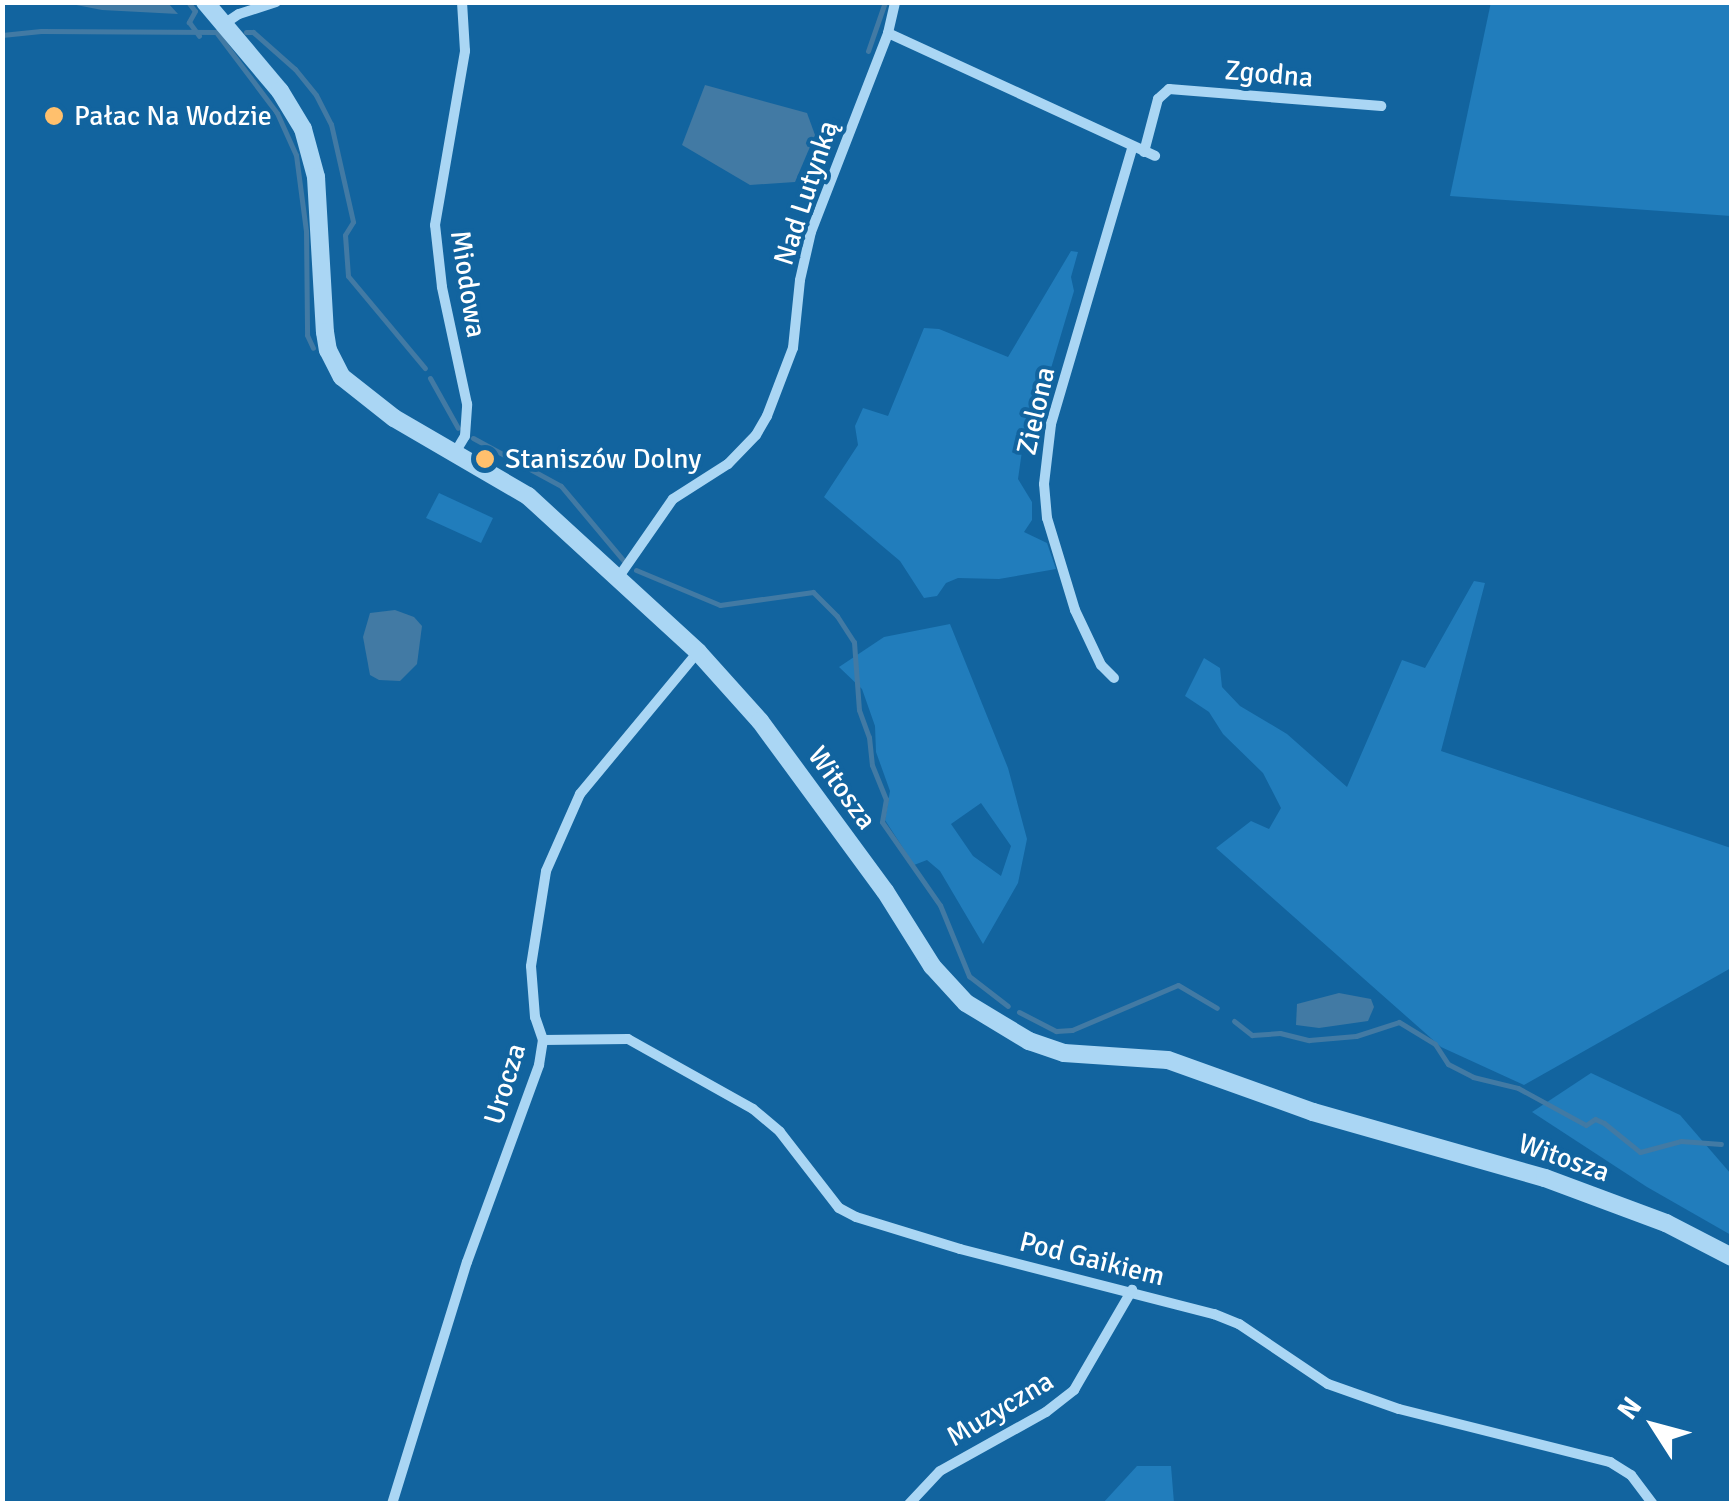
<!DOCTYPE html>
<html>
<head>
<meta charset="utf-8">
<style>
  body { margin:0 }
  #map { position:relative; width:1734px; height:1506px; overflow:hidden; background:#12649f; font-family:Signika,sans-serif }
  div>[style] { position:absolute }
  .green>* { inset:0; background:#217dbc }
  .water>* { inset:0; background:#427aa4 }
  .stream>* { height:5px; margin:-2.5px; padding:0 2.5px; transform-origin:2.5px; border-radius:2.5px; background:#427aa4 }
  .minor>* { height:10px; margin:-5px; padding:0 5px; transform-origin:5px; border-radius:5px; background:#aad6f4 }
  .tertiary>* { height:18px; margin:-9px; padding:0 9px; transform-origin:9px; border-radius:9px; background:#aad6f4 }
  .dots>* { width:28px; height:28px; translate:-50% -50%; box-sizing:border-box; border:5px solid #12649f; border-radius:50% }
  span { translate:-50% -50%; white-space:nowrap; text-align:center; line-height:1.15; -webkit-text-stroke:8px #12649f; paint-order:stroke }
  .street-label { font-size:28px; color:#fff }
  .poi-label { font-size:28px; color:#fff }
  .left { translate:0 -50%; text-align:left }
  .frame { position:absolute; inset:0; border:5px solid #fff; pointer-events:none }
  .north { position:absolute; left:1604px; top:1376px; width:100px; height:100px; -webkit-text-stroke:8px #12649f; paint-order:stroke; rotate:306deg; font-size:28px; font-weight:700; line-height:40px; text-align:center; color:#fff }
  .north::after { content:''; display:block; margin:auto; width:35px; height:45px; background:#fff; clip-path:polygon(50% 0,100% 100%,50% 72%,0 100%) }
</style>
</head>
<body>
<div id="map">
  <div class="green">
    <div style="clip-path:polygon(1491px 2px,1731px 3px,1731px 216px,1450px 196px)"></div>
    <div style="clip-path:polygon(1071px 251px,1078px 252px,1071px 277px,1074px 291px,1038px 412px,1040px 426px,1024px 437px,1018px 479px,1032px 502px,1032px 520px,1024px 532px,1047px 543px,1056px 569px,999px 579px,958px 578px,946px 583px,937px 596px,924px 598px,900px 561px,824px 497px,858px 445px,855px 426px,863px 408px,888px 416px,924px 328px,939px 329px,1008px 357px)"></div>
    <div style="clip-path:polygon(439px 493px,493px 518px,481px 543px,426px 518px)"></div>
    <div style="clip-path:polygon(1474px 581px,1485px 583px,1441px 751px,1731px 848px,1731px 968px,1524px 1085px,1441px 1047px,1216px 848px,1251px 821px,1269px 829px,1281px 808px,1263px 773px,1223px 734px,1209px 712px,1185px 696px,1204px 658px,1220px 668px,1222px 687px,1240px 706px,1287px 734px,1347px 787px,1402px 660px,1425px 668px)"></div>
    <div style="clip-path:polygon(evenodd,950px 624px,1008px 768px,1027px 839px,1018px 883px,983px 944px,940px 871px,927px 860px,914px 865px,885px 820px,890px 791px,876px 752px,875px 726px,862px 689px,839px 667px,884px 637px,950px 624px,981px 803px,1011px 846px,1001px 876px,973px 856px,951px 824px,981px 803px)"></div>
    <div style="clip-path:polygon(1591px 1073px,1680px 1115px,1731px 1174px,1731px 1235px,1647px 1187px,1532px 1112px)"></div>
    <div style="clip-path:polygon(1137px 1466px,1171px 1466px,1174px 1503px,1103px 1503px)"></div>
  </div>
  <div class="water">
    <div style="clip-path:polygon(66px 3px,168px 3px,178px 14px,102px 10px)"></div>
    <div style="clip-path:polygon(705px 85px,807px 113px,815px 135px,795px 182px,750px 185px,682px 145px)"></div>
    <div style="clip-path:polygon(395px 610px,414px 617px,422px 626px,417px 664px,400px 681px,379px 680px,370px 675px,363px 637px,370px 613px)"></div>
    <div style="clip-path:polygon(1339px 993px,1371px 999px,1374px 1007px,1368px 1021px,1319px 1028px,1296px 1025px,1297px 1004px)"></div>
  </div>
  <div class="stream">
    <div style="left:188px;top:2px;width:11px;rotate:52deg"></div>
    <div style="left:195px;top:11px;width:13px;rotate:119deg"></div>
    <div style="left:189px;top:22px;width:17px;rotate:54deg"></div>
    <div style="left:246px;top:32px;width:7px"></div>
    <div style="left:253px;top:32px;width:56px;rotate:41.4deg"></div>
    <div style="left:295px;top:69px;width:33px;rotate:51deg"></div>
    <div style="left:316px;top:95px;width:33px;rotate:63deg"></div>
    <div style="left:331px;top:124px;width:100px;rotate:77.3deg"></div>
    <div style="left:353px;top:222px;width:15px;rotate:122deg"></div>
    <div style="left:345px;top:235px;width:41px;rotate:85.8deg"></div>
    <div style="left:348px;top:276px;width:120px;rotate:50.1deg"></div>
    <div style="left:2px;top:35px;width:39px;rotate:-6deg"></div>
    <div style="left:41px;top:31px;width:175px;rotate:0.3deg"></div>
    <div style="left:216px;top:32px;width:101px;rotate:53deg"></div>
    <div style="left:277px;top:113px;width:46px;rotate:65.7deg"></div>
    <div style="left:296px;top:155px;width:77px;rotate:82.5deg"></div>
    <div style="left:306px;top:231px;width:104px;rotate:89.4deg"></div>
    <div style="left:307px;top:335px;width:14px;rotate:65deg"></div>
    <div style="left:868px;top:51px;width:52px;rotate:-70.9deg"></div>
    <div style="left:430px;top:378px;width:57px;rotate:60.8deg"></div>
    <div style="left:473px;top:438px;width:100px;rotate:28.6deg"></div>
    <div style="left:561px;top:486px;width:98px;rotate:50deg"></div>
    <div style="left:636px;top:570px;width:91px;rotate:22.6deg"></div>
    <div style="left:720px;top:605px;width:94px;rotate:-8deg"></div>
    <div style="left:813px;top:592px;width:34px;rotate:45deg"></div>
    <div style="left:837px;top:616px;width:31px;rotate:57deg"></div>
    <div style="left:854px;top:642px;width:68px;rotate:85.8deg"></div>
    <div style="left:859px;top:710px;width:29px;rotate:70deg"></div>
    <div style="left:869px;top:737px;width:28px;rotate:84deg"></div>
    <div style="left:872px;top:765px;width:37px;rotate:68deg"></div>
    <div style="left:886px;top:799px;width:23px;rotate:100deg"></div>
    <div style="left:882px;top:822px;width:101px;rotate:55.1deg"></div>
    <div style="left:940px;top:905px;width:77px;rotate:67.8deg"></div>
    <div style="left:969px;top:976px;width:49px;rotate:37.6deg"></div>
    <div style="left:1019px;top:1012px;width:42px;rotate:27.2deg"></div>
    <div style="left:1056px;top:1031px;width:16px;rotate:-4deg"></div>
    <div style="left:1072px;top:1030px;width:115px;rotate:-23deg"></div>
    <div style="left:1178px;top:985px;width:45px;rotate:30.5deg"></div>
    <div style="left:1234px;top:1021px;width:23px;rotate:38deg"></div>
    <div style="left:1252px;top:1035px;width:28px;rotate:-4deg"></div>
    <div style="left:1280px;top:1033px;width:30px;rotate:14deg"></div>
    <div style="left:1309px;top:1040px;width:47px;rotate:-4.9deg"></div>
    <div style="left:1356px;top:1036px;width:45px;rotate:-18deg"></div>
    <div style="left:1399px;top:1022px;width:42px;rotate:31.4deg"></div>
    <div style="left:1435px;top:1044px;width:24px;rotate:57deg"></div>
    <div style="left:1448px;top:1064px;width:28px;rotate:27deg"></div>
    <div style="left:1473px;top:1077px;width:46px;rotate:13.7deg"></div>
    <div style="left:1518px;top:1088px;width:77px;rotate:28.6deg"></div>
    <div style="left:1586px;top:1125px;width:11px;rotate:-34deg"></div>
    <div style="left:1595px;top:1119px;width:10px;rotate:24deg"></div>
    <div style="left:1604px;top:1123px;width:46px;rotate:38.9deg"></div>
    <div style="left:1640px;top:1152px;width:42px;rotate:-15deg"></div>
    <div style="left:1681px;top:1141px;width:40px;rotate:4.3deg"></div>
  </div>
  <div class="minor">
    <div style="left:224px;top:24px;width:18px;rotate:-34deg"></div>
    <div style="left:239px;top:14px;width:39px;rotate:-18deg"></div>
    <div style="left:888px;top:33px;width:294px;rotate:24.7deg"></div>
    <div style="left:1144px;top:152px;width:55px;rotate:-75.2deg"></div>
    <div style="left:1158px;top:99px;width:15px;rotate:-42deg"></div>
    <div style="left:1169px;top:89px;width:213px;rotate:4.6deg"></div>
    <div style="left:456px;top:451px;width:17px;rotate:-59deg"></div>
    <div style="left:465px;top:436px;width:32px;rotate:-86deg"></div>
    <div style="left:467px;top:404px;width:120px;rotate:-102.1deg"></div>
    <div style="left:442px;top:287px;width:62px;rotate:-96.4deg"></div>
    <div style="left:435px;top:225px;width:177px;rotate:-80.2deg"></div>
    <div style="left:465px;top:51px;width:49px;rotate:-93.5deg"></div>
    <div style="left:618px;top:578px;width:96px;rotate:-55.2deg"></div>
    <div style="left:673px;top:499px;width:65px;rotate:-32.5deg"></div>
    <div style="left:728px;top:464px;width:40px;rotate:-46deg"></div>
    <div style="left:756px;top:435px;width:22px;rotate:-60deg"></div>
    <div style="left:767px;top:416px;width:73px;rotate:-69.1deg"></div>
    <div style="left:793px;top:348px;width:68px;rotate:-84.1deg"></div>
    <div style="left:800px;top:280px;width:49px;rotate:-77.1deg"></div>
    <div style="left:811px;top:232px;width:213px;rotate:-68.8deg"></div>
    <div style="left:888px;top:33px;width:32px;rotate:-77deg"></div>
    <div style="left:1114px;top:678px;width:18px;rotate:-135deg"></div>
    <div style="left:1101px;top:665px;width:61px;rotate:-115.3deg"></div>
    <div style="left:1075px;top:610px;width:96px;rotate:-106.9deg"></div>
    <div style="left:1047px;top:518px;width:34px;rotate:-95deg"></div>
    <div style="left:1044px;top:484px;width:60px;rotate:-83.3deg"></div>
    <div style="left:1051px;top:424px;width:288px;rotate:-73.6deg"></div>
    <div style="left:543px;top:1040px;width:85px;rotate:-0.7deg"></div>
    <div style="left:628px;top:1039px;width:143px;rotate:29.2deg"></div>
    <div style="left:753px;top:1109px;width:35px;rotate:40deg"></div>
    <div style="left:780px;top:1132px;width:96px;rotate:52.2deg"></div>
    <div style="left:839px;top:1208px;width:19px;rotate:28deg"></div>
    <div style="left:856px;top:1217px;width:109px;rotate:17.1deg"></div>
    <div style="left:960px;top:1249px;width:262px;rotate:14.4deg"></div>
    <div style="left:1214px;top:1314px;width:27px;rotate:22deg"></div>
    <div style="left:1239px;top:1324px;width:107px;rotate:34deg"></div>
    <div style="left:1328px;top:1384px;width:75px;rotate:19.4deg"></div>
    <div style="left:1399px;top:1409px;width:218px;rotate:14.1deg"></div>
    <div style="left:1610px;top:1462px;width:25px;rotate:32deg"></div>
    <div style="left:1631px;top:1475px;width:36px;rotate:53deg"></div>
    <div style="left:392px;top:1504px;width:253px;rotate:-72.8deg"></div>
    <div style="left:467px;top:1262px;width:210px;rotate:-69.9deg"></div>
    <div style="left:539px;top:1065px;width:25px;rotate:-81deg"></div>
    <div style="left:543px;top:1040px;width:24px;rotate:-109deg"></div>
    <div style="left:535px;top:1017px;width:51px;rotate:-94.5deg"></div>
    <div style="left:531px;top:966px;width:96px;rotate:-81deg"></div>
    <div style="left:546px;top:871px;width:84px;rotate:-66.2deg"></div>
    <div style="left:580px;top:794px;width:185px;rotate:-50.3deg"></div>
    <div style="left:909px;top:1504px;width:45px;rotate:-46.8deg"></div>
    <div style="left:940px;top:1471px;width:121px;rotate:-29.1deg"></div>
    <div style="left:1046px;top:1412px;width:36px;rotate:-38deg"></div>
    <div style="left:1074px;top:1390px;width:116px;rotate:-59.9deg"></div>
  </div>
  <div class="tertiary">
    <div style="left:205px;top:2px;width:116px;rotate:49.9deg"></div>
    <div style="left:280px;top:91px;width:44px;rotate:58.8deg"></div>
    <div style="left:303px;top:129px;width:50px;rotate:74.8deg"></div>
    <div style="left:316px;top:177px;width:155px;rotate:86.7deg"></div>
    <div style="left:325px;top:332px;width:18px;rotate:81deg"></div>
    <div style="left:328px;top:350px;width:30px;rotate:63deg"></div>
    <div style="left:342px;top:377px;width:66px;rotate:38.3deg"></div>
    <div style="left:394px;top:418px;width:155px;rotate:30.2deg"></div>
    <div style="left:528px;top:496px;width:231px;rotate:42.5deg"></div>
    <div style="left:698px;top:652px;width:93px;rotate:48.1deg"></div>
    <div style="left:760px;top:721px;width:211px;rotate:53.7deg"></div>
    <div style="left:885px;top:891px;width:89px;rotate:57.9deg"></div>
    <div style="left:932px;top:966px;width:50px;rotate:47.4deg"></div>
    <div style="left:966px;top:1003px;width:74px;rotate:31.1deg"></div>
    <div style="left:1029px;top:1041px;width:37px;rotate:19deg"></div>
    <div style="left:1064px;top:1053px;width:104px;rotate:3.9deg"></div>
    <div style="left:1168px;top:1060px;width:154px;rotate:19.7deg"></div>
    <div style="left:1313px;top:1112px;width:241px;rotate:15.9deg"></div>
    <div style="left:1545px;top:1178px;width:129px;rotate:20.4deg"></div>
    <div style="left:1666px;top:1223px;width:74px;rotate:27.3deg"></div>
  </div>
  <div class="dots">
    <div style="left:54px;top:116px;background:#ffc06d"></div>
    <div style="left:485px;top:459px;background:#ffc06d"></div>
  </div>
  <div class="street-label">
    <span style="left:1269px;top:74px;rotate:5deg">Zgodna</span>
    <span style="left:806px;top:193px;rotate:-72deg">Nad Lutynką</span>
    <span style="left:468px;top:284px;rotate:81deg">Miodowa</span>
    <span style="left:1036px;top:411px;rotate:-77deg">Zielona</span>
    <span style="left:842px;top:788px;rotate:54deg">Witosza</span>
    <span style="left:505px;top:1084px;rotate:-73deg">Urocza</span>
    <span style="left:1564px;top:1158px;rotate:19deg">Witosza</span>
    <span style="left:1092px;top:1259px;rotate:14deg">Pod Gaikiem</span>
    <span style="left:1000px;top:1409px;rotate:-31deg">Muzyczna</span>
  </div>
  <div class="poi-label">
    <span class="left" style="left:74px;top:116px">Pałac Na Wodzie</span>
    <span class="left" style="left:505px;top:459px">Staniszów Dolny</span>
  </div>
  <div class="frame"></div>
  <div class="north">N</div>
</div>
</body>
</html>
